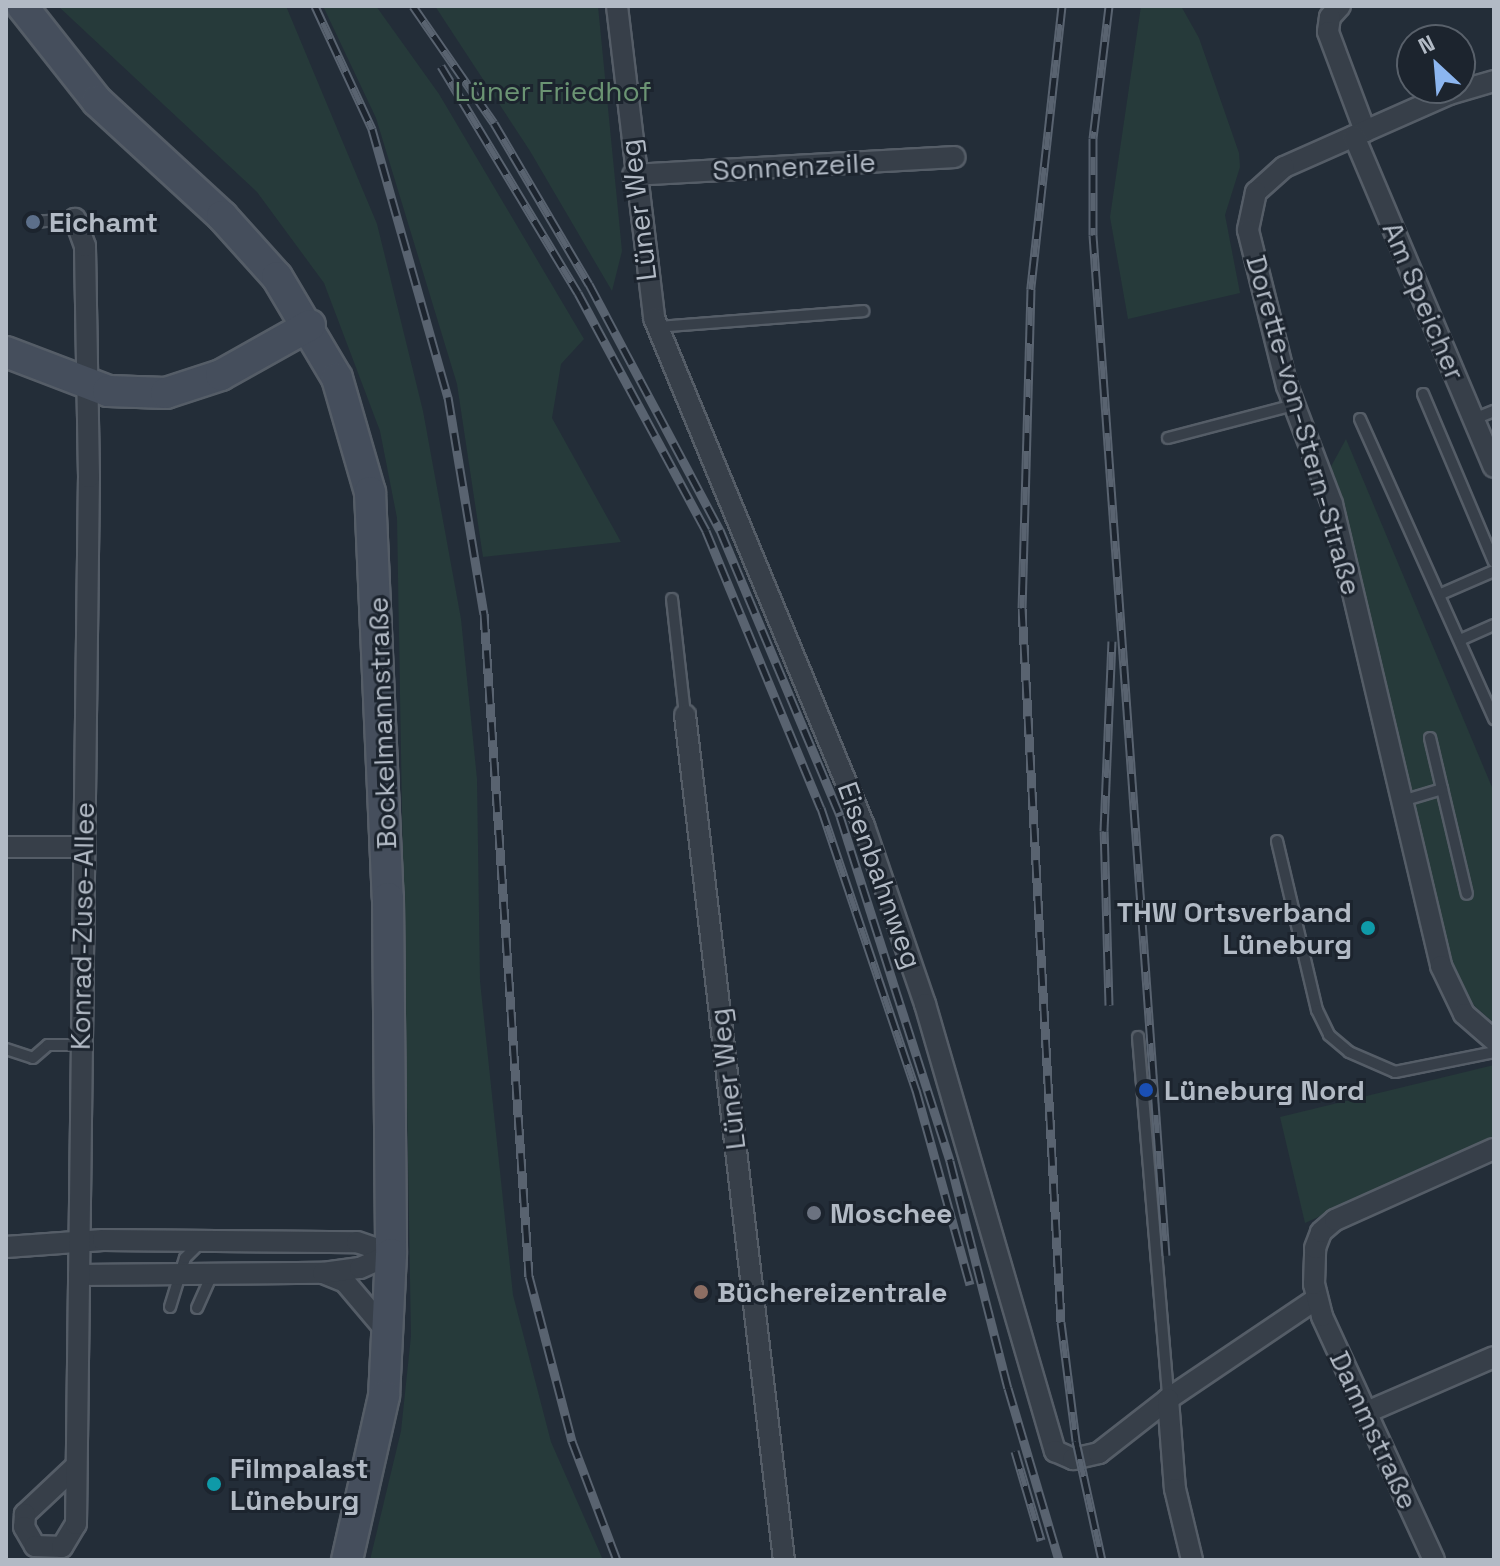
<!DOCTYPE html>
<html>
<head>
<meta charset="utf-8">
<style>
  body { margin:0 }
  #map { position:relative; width:1500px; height:1566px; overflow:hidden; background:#232d38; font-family:"Space Grotesk",sans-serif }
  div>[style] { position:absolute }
  .green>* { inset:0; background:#263a3a }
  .roads { filter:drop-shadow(2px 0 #555d67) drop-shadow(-2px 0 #555d67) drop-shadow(0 2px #555d67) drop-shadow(0 -2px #555d67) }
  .service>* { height:10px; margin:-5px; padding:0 5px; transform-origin:5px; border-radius:5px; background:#373f49 }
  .minor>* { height:20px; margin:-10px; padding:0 10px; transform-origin:10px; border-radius:10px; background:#373f49 }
  .secondary>* { height:30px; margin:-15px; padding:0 15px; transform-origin:15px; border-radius:15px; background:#454e5c }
  .rail>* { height:9px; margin-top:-4.5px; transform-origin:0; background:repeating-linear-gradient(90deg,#1c242e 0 18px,#596370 0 36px); box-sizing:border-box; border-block:2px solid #596370 }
  .dots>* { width:22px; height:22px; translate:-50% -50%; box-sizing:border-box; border:4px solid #1c242e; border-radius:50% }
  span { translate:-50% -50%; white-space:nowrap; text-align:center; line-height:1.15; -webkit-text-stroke:6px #1c242e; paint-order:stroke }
  .park-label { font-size:28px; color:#6b9473 }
  .street-label { font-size:28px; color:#b2bac5 }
  .poi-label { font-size:28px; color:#b2bac5; font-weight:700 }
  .left { translate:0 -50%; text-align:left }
  .right { translate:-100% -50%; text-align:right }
  .frame { position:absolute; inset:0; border:8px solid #b2bac5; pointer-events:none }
  .north { position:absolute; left:1396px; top:24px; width:80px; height:80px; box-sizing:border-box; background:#1c242e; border:2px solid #58606a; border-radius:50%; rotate:334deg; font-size:22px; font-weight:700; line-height:32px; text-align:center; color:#b2bac5 }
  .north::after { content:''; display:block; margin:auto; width:28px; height:36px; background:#8cb6f0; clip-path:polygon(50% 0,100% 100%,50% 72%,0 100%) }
</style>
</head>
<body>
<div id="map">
  <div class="green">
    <div style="clip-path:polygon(58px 6px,286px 6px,377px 224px,423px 411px,461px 619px,477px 779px,480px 981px,513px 1295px,551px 1442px,603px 1560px,370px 1560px,401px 1431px,411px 1336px,397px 518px,380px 431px,324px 283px,257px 192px)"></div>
    <div style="clip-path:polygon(323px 6px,376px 6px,439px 94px,584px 339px,561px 364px,552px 418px,621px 542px,483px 557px,457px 384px,376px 118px)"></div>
    <div style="clip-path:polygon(435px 6px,598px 6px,622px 251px,612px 291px,530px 151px)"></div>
    <div style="clip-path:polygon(1141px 6px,1181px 6px,1199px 38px,1239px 153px,1240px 167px,1225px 215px,1240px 293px,1128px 319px,1110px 217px)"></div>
    <div style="clip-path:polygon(1346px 439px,1494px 792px,1494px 1023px,1463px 996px,1450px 971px,1328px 472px)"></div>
    <div style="clip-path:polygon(1494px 1065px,1494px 1138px,1305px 1223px,1280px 1117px)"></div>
  </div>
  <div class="roads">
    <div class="service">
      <div style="left:33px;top:222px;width:42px;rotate:-4.1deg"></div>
      <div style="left:657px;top:327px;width:207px;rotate:-4.4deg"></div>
      <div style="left:1423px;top:394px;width:182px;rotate:67.1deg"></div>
      <div style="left:1360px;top:419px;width:329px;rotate:65.9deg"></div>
      <div style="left:1474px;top:419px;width:22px;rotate:-22deg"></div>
      <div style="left:1168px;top:438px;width:130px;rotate:-14.7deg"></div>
      <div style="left:1441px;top:594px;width:58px;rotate:-23.5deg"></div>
      <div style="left:672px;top:599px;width:117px;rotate:83.6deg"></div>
      <div style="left:1460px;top:640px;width:37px;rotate:-24deg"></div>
      <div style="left:1430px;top:738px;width:160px;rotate:76.7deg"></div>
      <div style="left:1402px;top:801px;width:42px;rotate:-16.7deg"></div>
      <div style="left:1277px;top:841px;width:174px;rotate:76.7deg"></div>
      <div style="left:1317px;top:1010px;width:28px;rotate:64deg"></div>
      <div style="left:1329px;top:1035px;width:26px;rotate:40deg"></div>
      <div style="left:1349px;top:1052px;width:50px;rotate:23.5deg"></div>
      <div style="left:1395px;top:1072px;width:101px;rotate:-11.4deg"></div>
      <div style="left:1138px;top:1037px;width:362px;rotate:85.2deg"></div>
      <div style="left:6px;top:1049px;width:28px;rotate:18deg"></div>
      <div style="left:33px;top:1058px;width:20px;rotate:-41deg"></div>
      <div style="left:48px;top:1045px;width:32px"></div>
      <div style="left:170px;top:1307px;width:51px;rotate:-73deg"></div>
      <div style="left:185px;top:1258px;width:20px;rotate:-45deg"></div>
      <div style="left:197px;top:1308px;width:37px;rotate:-66deg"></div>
    </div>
    <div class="minor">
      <div style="left:617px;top:6px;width:314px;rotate:83.2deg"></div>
      <div style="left:654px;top:318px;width:550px;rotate:67.54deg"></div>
      <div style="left:864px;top:826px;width:188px;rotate:71.1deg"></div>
      <div style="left:925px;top:1004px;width:466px;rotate:73.8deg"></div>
      <div style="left:1055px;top:1451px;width:20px;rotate:24deg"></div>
      <div style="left:1073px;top:1459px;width:27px;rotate:-13deg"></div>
      <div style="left:1099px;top:1453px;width:88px;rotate:-38deg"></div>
      <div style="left:1168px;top:1399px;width:179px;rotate:-34deg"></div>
      <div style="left:1340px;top:6px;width:15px;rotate:132deg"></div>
      <div style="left:1330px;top:17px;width:15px;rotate:98deg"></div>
      <div style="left:1328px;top:32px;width:106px;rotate:69.5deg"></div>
      <div style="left:1494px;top:81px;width:47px;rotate:163.9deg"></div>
      <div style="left:1449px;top:94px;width:180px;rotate:156.1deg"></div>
      <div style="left:1284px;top:167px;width:38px;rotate:138deg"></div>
      <div style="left:1256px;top:192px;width:39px;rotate:102deg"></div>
      <div style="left:1248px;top:230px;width:161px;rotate:76deg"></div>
      <div style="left:1287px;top:386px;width:126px;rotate:69.1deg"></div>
      <div style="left:1332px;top:504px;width:475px;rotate:76.7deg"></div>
      <div style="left:1441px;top:966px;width:53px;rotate:64.4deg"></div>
      <div style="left:1464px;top:1014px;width:40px;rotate:41deg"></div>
      <div style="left:1354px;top:136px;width:359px;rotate:67.1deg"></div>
      <div style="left:633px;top:175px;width:322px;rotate:-3.2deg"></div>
      <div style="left:685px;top:715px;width:851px;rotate:83.32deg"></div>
      <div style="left:6px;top:847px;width:77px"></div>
      <div style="left:6px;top:1247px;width:97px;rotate:-4.1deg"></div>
      <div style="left:103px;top:1240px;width:254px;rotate:0.5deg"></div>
      <div style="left:357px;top:1242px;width:36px;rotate:19deg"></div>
      <div style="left:323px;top:1273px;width:24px;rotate:22deg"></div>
      <div style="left:345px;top:1282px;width:68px;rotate:49.8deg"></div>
      <div style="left:79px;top:1275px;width:244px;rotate:-0.5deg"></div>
      <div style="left:323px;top:1273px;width:37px;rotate:-8deg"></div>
      <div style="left:360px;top:1268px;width:34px;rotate:-24deg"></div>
      <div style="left:1168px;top:1399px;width:90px;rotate:85.6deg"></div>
      <div style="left:1175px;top:1489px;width:73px;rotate:76.5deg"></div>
      <div style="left:1367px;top:1412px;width:138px;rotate:-23.4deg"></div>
      <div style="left:75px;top:1467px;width:69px;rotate:136.8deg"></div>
      <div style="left:25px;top:1514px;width:13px;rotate:94deg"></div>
      <div style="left:24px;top:1527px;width:22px;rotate:60deg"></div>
      <div style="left:35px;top:1546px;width:27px;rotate:2deg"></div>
      <div style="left:62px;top:1547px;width:27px;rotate:-59deg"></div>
      <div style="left:76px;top:1524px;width:1047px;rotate:-89.29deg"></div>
      <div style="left:89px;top:477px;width:231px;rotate:-91deg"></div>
      <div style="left:85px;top:246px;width:29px;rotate:-110deg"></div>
      <div style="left:1434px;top:1560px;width:268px;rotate:-114.7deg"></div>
      <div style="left:1322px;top:1316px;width:33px;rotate:-104deg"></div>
      <div style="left:1314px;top:1284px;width:36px;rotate:-88deg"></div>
      <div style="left:1315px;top:1248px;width:17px;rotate:-69deg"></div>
      <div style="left:1321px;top:1232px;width:18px;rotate:-41deg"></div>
      <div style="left:1335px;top:1220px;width:174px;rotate:-24.1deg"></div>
    </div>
    <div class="secondary">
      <div style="left:22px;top:6px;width:121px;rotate:51.7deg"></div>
      <div style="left:97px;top:101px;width:170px;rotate:42.6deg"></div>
      <div style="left:222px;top:216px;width:82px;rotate:48deg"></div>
      <div style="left:277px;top:277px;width:117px;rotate:59.3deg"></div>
      <div style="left:337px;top:378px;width:119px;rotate:73.9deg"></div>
      <div style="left:370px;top:492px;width:406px;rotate:87.5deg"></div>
      <div style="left:388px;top:898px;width:356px;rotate:89.5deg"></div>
      <div style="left:391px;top:1254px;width:142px;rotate:92.8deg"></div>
      <div style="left:384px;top:1396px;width:168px;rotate:102.7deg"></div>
      <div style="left:6px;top:352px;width:109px;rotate:20.9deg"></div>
      <div style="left:108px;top:391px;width:58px;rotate:2deg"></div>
      <div style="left:166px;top:393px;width:58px;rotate:-18.1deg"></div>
      <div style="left:221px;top:375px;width:102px;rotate:-29.3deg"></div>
    </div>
  </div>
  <div class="rail">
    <div style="left:315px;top:6px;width:136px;rotate:65.1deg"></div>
    <div style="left:372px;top:129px;width:279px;rotate:74.2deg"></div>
    <div style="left:448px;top:397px;width:220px;rotate:80.6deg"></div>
    <div style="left:484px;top:614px;width:664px;rotate:86.11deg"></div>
    <div style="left:529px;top:1276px;width:171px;rotate:75.4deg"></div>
    <div style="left:572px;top:1441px;width:127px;rotate:69.3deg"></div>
    <div style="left:413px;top:6px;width:142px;rotate:55.3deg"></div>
    <div style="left:494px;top:123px;width:187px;rotate:59.5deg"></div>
    <div style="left:589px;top:284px;width:279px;rotate:62deg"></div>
    <div style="left:720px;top:530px;width:310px;rotate:67.2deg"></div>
    <div style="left:840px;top:816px;width:362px;rotate:72.3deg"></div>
    <div style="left:950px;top:1161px;width:234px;rotate:75.7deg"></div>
    <div style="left:1008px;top:1388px;width:179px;rotate:73.5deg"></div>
    <div style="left:1062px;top:6px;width:285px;rotate:96.3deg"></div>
    <div style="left:1031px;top:289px;width:319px;rotate:91.6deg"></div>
    <div style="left:1022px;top:608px;width:715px;rotate:86.87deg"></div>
    <div style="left:1061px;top:1322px;width:120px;rotate:82.8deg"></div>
    <div style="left:1076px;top:1441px;width:122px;rotate:77.7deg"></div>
    <div style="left:1109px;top:6px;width:133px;rotate:96.9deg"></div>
    <div style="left:1093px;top:138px;width:97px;rotate:90deg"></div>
    <div style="left:1093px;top:235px;width:1023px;rotate:85.91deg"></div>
    <div style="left:441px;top:66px;width:265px;rotate:58.9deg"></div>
    <div style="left:578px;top:293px;width:270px;rotate:61.7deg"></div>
    <div style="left:706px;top:531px;width:300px;rotate:67.5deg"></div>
    <div style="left:821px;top:808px;width:298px;rotate:71.4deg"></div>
    <div style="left:916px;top:1090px;width:202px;rotate:74.5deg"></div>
    <div style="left:1109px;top:1005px;width:174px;rotate:-91.6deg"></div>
    <div style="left:1104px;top:831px;width:190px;rotate:-87.6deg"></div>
    <div style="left:1015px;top:1451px;width:93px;rotate:73.7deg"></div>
  </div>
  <div class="dots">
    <div style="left:33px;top:222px;background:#5c6f8a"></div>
    <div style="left:1368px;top:928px;background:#0f9aa8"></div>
    <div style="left:1146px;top:1090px;background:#1a4fb4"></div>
    <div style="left:814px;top:1213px;background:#6b7280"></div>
    <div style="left:701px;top:1292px;background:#8d6e63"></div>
    <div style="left:214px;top:1484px;background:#0f9aa8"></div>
  </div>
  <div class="park-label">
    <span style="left:553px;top:91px">Lüner Friedhof</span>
  </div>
  <div class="street-label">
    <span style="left:794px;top:166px;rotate:-3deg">Sonnenzeile</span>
    <span style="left:638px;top:210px;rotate:-97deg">Lüner Weg</span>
    <span style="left:1424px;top:301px;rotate:67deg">Am Speicher</span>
    <span style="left:1304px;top:425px;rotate:74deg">Dorette-von-Stern-Straße</span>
    <span style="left:382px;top:723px;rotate:-92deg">Bockelmannstraße</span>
    <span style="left:880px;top:875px;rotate:70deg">Eisenbahnweg</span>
    <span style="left:82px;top:926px;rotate:-89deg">Konrad-Zuse-Allee</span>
    <span style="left:727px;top:1079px;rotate:-97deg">Lüner Weg</span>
    <span style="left:1374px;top:1430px;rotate:65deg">Dammstraße</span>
  </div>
  <div class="poi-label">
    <span class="left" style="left:49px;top:222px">Eichamt</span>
    <span class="right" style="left:1352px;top:928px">THW Ortsverband<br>Lüneburg</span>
    <span class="left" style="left:1164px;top:1090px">Lüneburg Nord</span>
    <span class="left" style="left:830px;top:1213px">Moschee</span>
    <span class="left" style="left:717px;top:1292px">Büchereizentrale</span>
    <span class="left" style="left:230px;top:1484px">Filmpalast<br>Lüneburg</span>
  </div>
  <div class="frame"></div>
  <div class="north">N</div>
</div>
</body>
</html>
